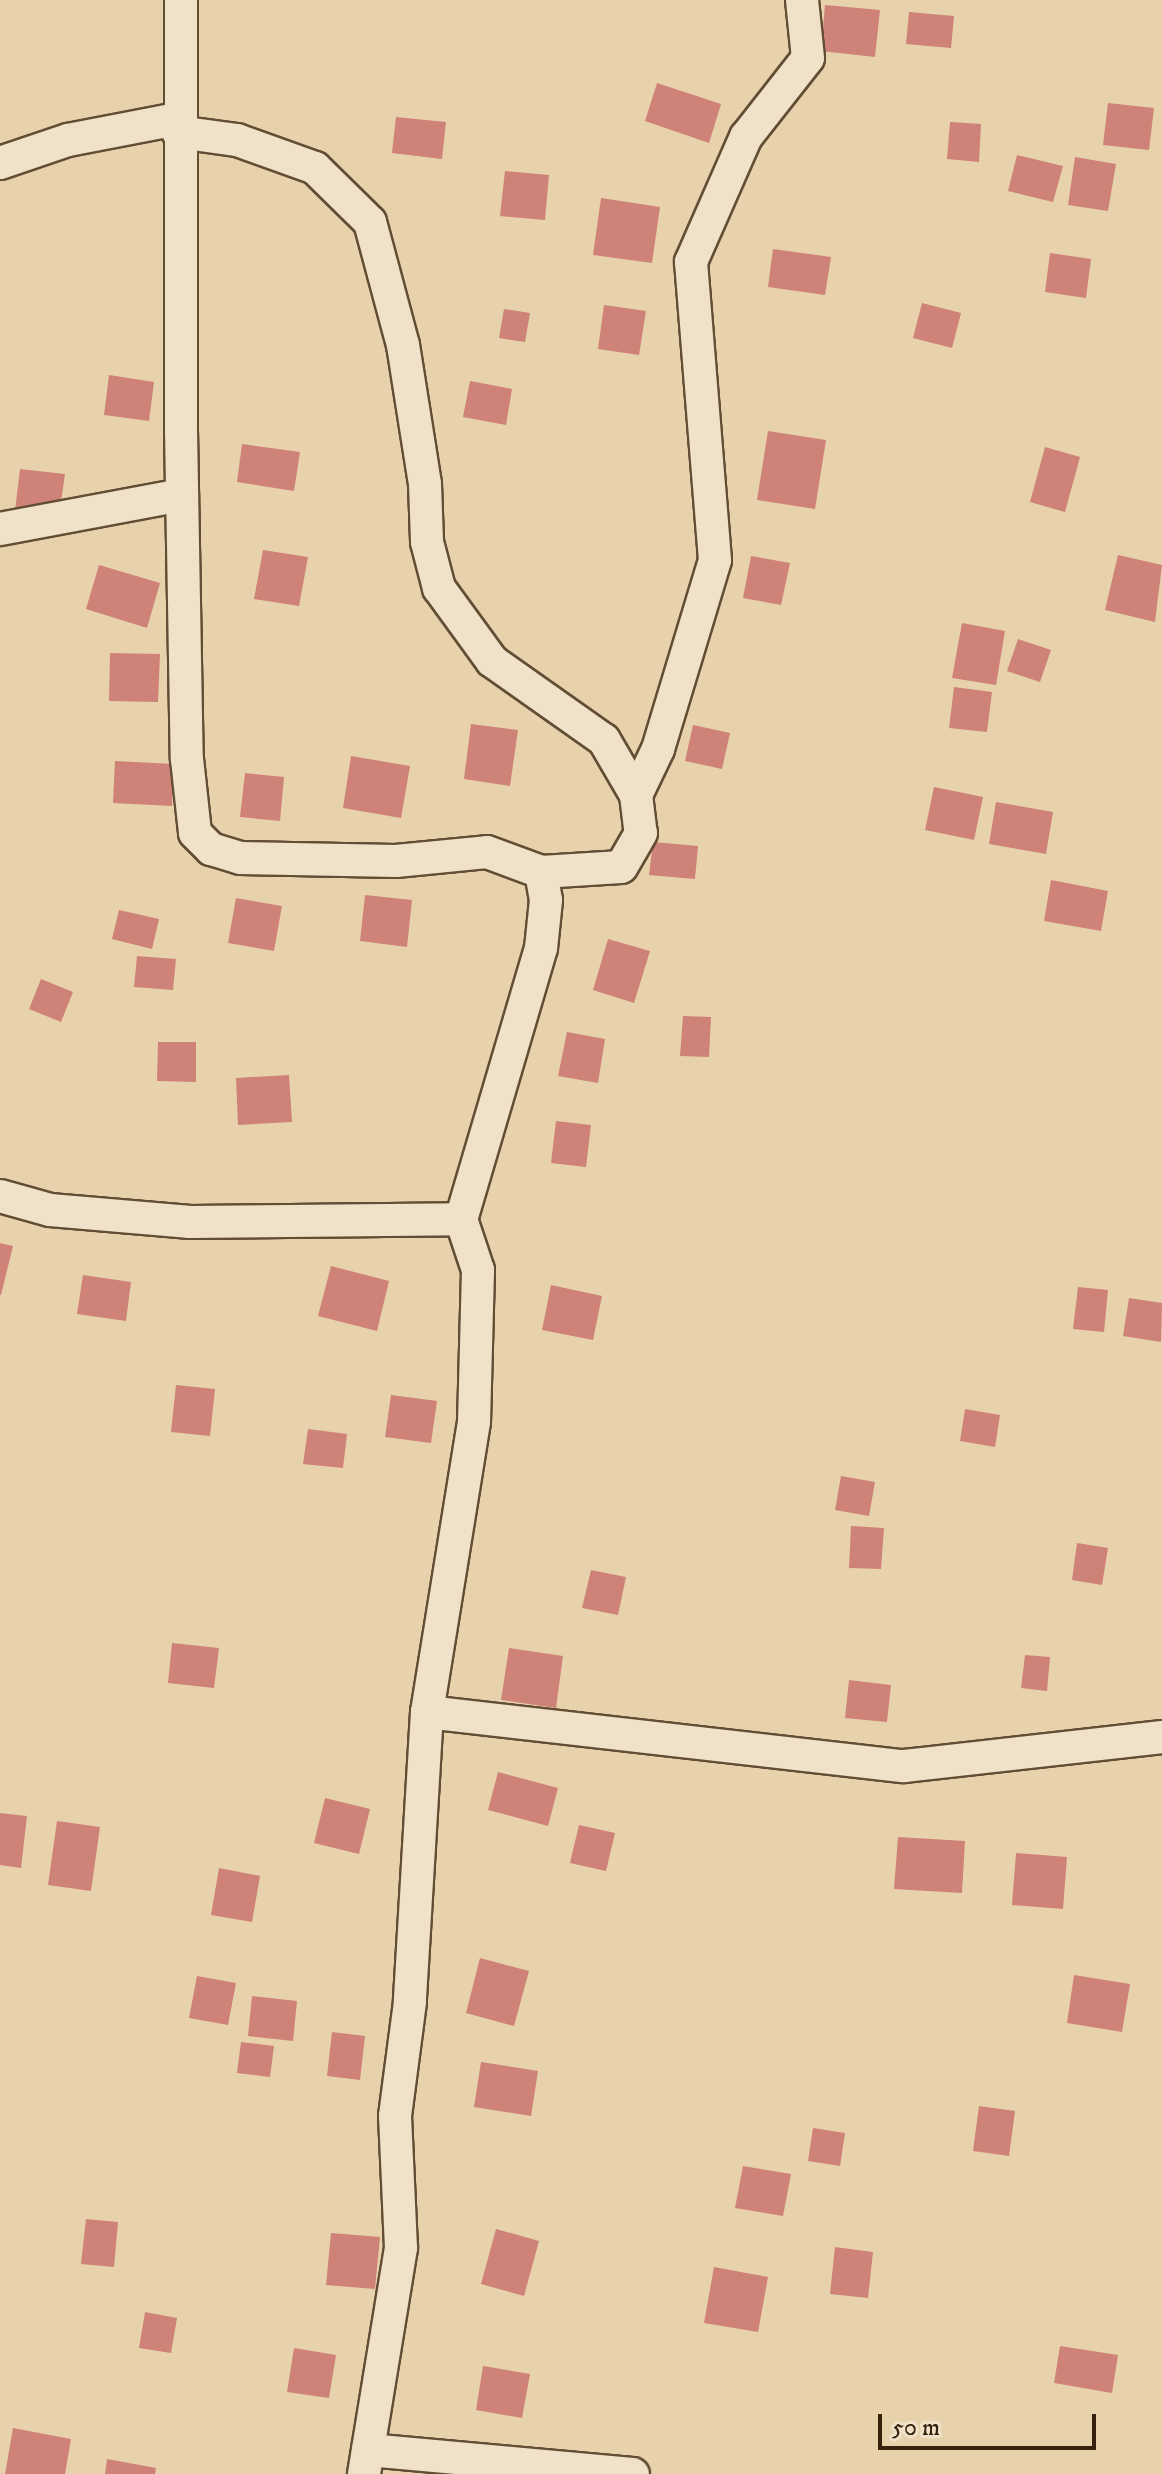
<!DOCTYPE html>
<html>
<head>
<meta charset="utf-8">
<style>
  body { margin:0 }
  #map { position:relative; width:1162px; height:2474px; overflow:hidden; background:#e8d2ac; font-family:"IM FELL DW Pica",serif }
  div>[style] { position:absolute }
  .building>* { inset:0; background:#ce8278 }
  .roads { filter:drop-shadow(2px 0 #624d35) drop-shadow(-2px 0 #624d35) drop-shadow(0 2px #624d35) drop-shadow(0 -2px #624d35) }
  .street>* { height:32px; margin:-16px; padding:0 16px; transform-origin:16px; border-radius:16px; background:#f0e2c9 }
  span { translate:-50% -50%; white-space:nowrap; text-align:center; line-height:1.15; -webkit-text-stroke:8px #f0e2c9; paint-order:stroke }
  .scale { position:absolute; left:878px; top:2414px; width:218px; height:36px; box-sizing:border-box; border:4px solid #35210d; border-top:0; padding-left:10px; font-size:24px; line-height:28px; white-space:nowrap; color:#35210d; -webkit-text-stroke:6px #f0e2c9; paint-order:stroke }
</style>
</head>
<body>
<div id="map">
  <div class="building">
    <div style="clip-path:polygon(825px 5px,880px 10px,875px 57px,821px 51px)"></div>
    <div style="clip-path:polygon(909px 12px,954px 16px,951px 48px,906px 44px)"></div>
    <div style="clip-path:polygon(657px 83px,721px 104px,709px 143px,645px 121px)"></div>
    <div style="clip-path:polygon(1108px 103px,1154px 108px,1149px 150px,1103px 145px)"></div>
    <div style="clip-path:polygon(396px 117px,446px 122px,442px 159px,392px 153px)"></div>
    <div style="clip-path:polygon(950px 122px,981px 124px,979px 162px,947px 159px)"></div>
    <div style="clip-path:polygon(1017px 155px,1063px 166px,1053px 202px,1008px 191px)"></div>
    <div style="clip-path:polygon(1075px 157px,1116px 164px,1108px 211px,1068px 205px)"></div>
    <div style="clip-path:polygon(505px 171px,549px 175px,545px 220px,500px 216px)"></div>
    <div style="clip-path:polygon(601px 198px,660px 207px,652px 263px,593px 255px)"></div>
    <div style="clip-path:polygon(773px 249px,831px 257px,825px 295px,768px 287px)"></div>
    <div style="clip-path:polygon(1050px 253px,1091px 259px,1086px 298px,1045px 292px)"></div>
    <div style="clip-path:polygon(922px 303px,961px 313px,952px 348px,913px 338px)"></div>
    <div style="clip-path:polygon(604px 305px,646px 311px,639px 355px,598px 349px)"></div>
    <div style="clip-path:polygon(504px 309px,530px 313px,525px 342px,499px 338px)"></div>
    <div style="clip-path:polygon(109px 375px,154px 382px,149px 421px,104px 415px)"></div>
    <div style="clip-path:polygon(470px 381px,512px 389px,506px 425px,463px 417px)"></div>
    <div style="clip-path:polygon(768px 431px,826px 440px,815px 509px,757px 500px)"></div>
    <div style="clip-path:polygon(242px 444px,300px 452px,294px 491px,237px 482px)"></div>
    <div style="clip-path:polygon(1045px 447px,1080px 457px,1065px 512px,1030px 502px)"></div>
    <div style="clip-path:polygon(20px 469px,65px 474px,59px 516px,15px 511px)"></div>
    <div style="clip-path:polygon(263px 550px,308px 557px,299px 606px,254px 599px)"></div>
    <div style="clip-path:polygon(1118px 555px,1162px 565px,1155px 622px,1105px 610px)"></div>
    <div style="clip-path:polygon(751px 556px,790px 563px,781px 605px,743px 598px)"></div>
    <div style="clip-path:polygon(99px 565px,160px 583px,147px 628px,86px 609px)"></div>
    <div style="clip-path:polygon(962px 623px,1005px 631px,996px 685px,952px 678px)"></div>
    <div style="clip-path:polygon(1018px 639px,1051px 650px,1040px 682px,1007px 671px)"></div>
    <div style="clip-path:polygon(110px 653px,160px 654px,158px 702px,109px 701px)"></div>
    <div style="clip-path:polygon(954px 687px,992px 692px,987px 732px,949px 728px)"></div>
    <div style="clip-path:polygon(471px 724px,518px 730px,510px 786px,464px 779px)"></div>
    <div style="clip-path:polygon(693px 725px,730px 733px,722px 769px,685px 761px)"></div>
    <div style="clip-path:polygon(351px 756px,410px 766px,401px 818px,343px 808px)"></div>
    <div style="clip-path:polygon(115px 761px,174px 764px,172px 806px,113px 803px)"></div>
    <div style="clip-path:polygon(245px 773px,284px 777px,280px 821px,240px 817px)"></div>
    <div style="clip-path:polygon(934px 787px,983px 797px,974px 840px,925px 830px)"></div>
    <div style="clip-path:polygon(996px 802px,1053px 812px,1046px 854px,989px 844px)"></div>
    <div style="clip-path:polygon(653px 842px,698px 846px,695px 879px,649px 875px)"></div>
    <div style="clip-path:polygon(1051px 880px,1108px 891px,1101px 931px,1044px 921px)"></div>
    <div style="clip-path:polygon(365px 895px,412px 900px,407px 947px,360px 941px)"></div>
    <div style="clip-path:polygon(236px 898px,282px 906px,274px 951px,228px 943px)"></div>
    <div style="clip-path:polygon(119px 910px,159px 919px,152px 949px,112px 939px)"></div>
    <div style="clip-path:polygon(608px 939px,650px 951px,634px 1003px,593px 990px)"></div>
    <div style="clip-path:polygon(137px 956px,176px 959px,173px 990px,134px 987px)"></div>
    <div style="clip-path:polygon(41px 979px,73px 992px,61px 1022px,29px 1009px)"></div>
    <div style="clip-path:polygon(683px 1016px,711px 1017px,709px 1057px,680px 1056px)"></div>
    <div style="clip-path:polygon(567px 1032px,605px 1039px,598px 1083px,558px 1076px)"></div>
    <div style="clip-path:polygon(158px 1042px,196px 1042px,196px 1082px,157px 1081px)"></div>
    <div style="clip-path:polygon(289px 1075px,292px 1122px,238px 1125px,236px 1078px)"></div>
    <div style="clip-path:polygon(556px 1121px,591px 1125px,586px 1167px,551px 1163px)"></div>
    <div style="clip-path:polygon(0 1243px,13px 1246px,1px 1295px,0 1295px)"></div>
    <div style="clip-path:polygon(331px 1266px,389px 1281px,377px 1331px,318px 1316px)"></div>
    <div style="clip-path:polygon(83px 1275px,131px 1282px,126px 1321px,77px 1314px)"></div>
    <div style="clip-path:polygon(551px 1285px,602px 1296px,593px 1340px,542px 1330px)"></div>
    <div style="clip-path:polygon(1078px 1287px,1108px 1290px,1104px 1332px,1073px 1329px)"></div>
    <div style="clip-path:polygon(1129px 1298px,1162px 1303px,1161px 1342px,1123px 1336px)"></div>
    <div style="clip-path:polygon(176px 1385px,215px 1389px,210px 1436px,171px 1432px)"></div>
    <div style="clip-path:polygon(391px 1395px,437px 1401px,431px 1443px,385px 1437px)"></div>
    <div style="clip-path:polygon(965px 1409px,1000px 1415px,995px 1447px,960px 1441px)"></div>
    <div style="clip-path:polygon(308px 1429px,347px 1434px,343px 1468px,303px 1464px)"></div>
    <div style="clip-path:polygon(841px 1476px,875px 1482px,869px 1516px,835px 1510px)"></div>
    <div style="clip-path:polygon(851px 1526px,884px 1528px,881px 1569px,849px 1568px)"></div>
    <div style="clip-path:polygon(1077px 1543px,1108px 1548px,1102px 1585px,1072px 1580px)"></div>
    <div style="clip-path:polygon(591px 1570px,626px 1577px,618px 1615px,582px 1608px)"></div>
    <div style="clip-path:polygon(172px 1643px,219px 1648px,214px 1688px,168px 1683px)"></div>
    <div style="clip-path:polygon(509px 1648px,563px 1656px,556px 1708px,501px 1700px)"></div>
    <div style="clip-path:polygon(1025px 1655px,1050px 1657px,1047px 1691px,1021px 1688px)"></div>
    <div style="clip-path:polygon(849px 1680px,891px 1685px,887px 1722px,845px 1718px)"></div>
    <div style="clip-path:polygon(498px 1772px,558px 1788px,548px 1826px,488px 1810px)"></div>
    <div style="clip-path:polygon(325px 1798px,370px 1809px,359px 1854px,314px 1843px)"></div>
    <div style="clip-path:polygon(0 1813px,27px 1816px,21px 1868px,0 1865px)"></div>
    <div style="clip-path:polygon(57px 1821px,100px 1827px,91px 1891px,48px 1885px)"></div>
    <div style="clip-path:polygon(579px 1825px,615px 1833px,606px 1871px,570px 1863px)"></div>
    <div style="clip-path:polygon(898px 1837px,965px 1841px,962px 1893px,894px 1889px)"></div>
    <div style="clip-path:polygon(1016px 1853px,1067px 1857px,1063px 1909px,1012px 1905px)"></div>
    <div style="clip-path:polygon(219px 1868px,260px 1876px,252px 1922px,211px 1915px)"></div>
    <div style="clip-path:polygon(480px 1958px,529px 1971px,514px 2026px,466px 2013px)"></div>
    <div style="clip-path:polygon(1074px 1975px,1130px 1984px,1122px 2032px,1067px 2023px)"></div>
    <div style="clip-path:polygon(197px 1976px,236px 1983px,228px 2025px,189px 2018px)"></div>
    <div style="clip-path:polygon(252px 1996px,297px 2001px,293px 2041px,248px 2036px)"></div>
    <div style="clip-path:polygon(332px 2032px,365px 2036px,360px 2080px,327px 2076px)"></div>
    <div style="clip-path:polygon(241px 2042px,274px 2046px,270px 2077px,237px 2073px)"></div>
    <div style="clip-path:polygon(481px 2062px,538px 2071px,531px 2116px,474px 2107px)"></div>
    <div style="clip-path:polygon(979px 2106px,1015px 2111px,1009px 2156px,973px 2151px)"></div>
    <div style="clip-path:polygon(813px 2128px,845px 2133px,840px 2166px,808px 2161px)"></div>
    <div style="clip-path:polygon(743px 2166px,791px 2174px,783px 2216px,735px 2208px)"></div>
    <div style="clip-path:polygon(86px 2219px,118px 2222px,114px 2267px,81px 2264px)"></div>
    <div style="clip-path:polygon(496px 2229px,539px 2241px,524px 2296px,481px 2284px)"></div>
    <div style="clip-path:polygon(331px 2233px,380px 2237px,375px 2289px,326px 2285px)"></div>
    <div style="clip-path:polygon(835px 2247px,873px 2252px,868px 2298px,830px 2294px)"></div>
    <div style="clip-path:polygon(714px 2267px,768px 2277px,758px 2332px,704px 2323px)"></div>
    <div style="clip-path:polygon(145px 2312px,177px 2318px,171px 2353px,139px 2348px)"></div>
    <div style="clip-path:polygon(1060px 2346px,1118px 2355px,1112px 2393px,1054px 2383px)"></div>
    <div style="clip-path:polygon(294px 2348px,336px 2355px,329px 2398px,287px 2392px)"></div>
    <div style="clip-path:polygon(483px 2366px,530px 2374px,522px 2418px,476px 2410px)"></div>
    <div style="clip-path:polygon(13px 2428px,71px 2439px,65px 2474px,5px 2474px)"></div>
    <div style="clip-path:polygon(107px 2459px,156px 2468px,155px 2474px,105px 2474px)"></div>
  </div>
  <div class="roads">
    <div class="street">
      <div style="left:181px;top:0;width:430px;rotate:90deg"></div>
      <div style="left:181px;top:430px;width:329px;rotate:89deg"></div>
      <div style="left:187px;top:759px;width:74px;rotate:83.8deg"></div>
      <div style="left:195px;top:833px;width:23px;rotate:45deg"></div>
      <div style="left:211px;top:849px;width:30px;rotate:17deg"></div>
      <div style="left:240px;top:858px;width:156px;rotate:1.1deg"></div>
      <div style="left:396px;top:861px;width:91px;rotate:-5.6deg"></div>
      <div style="left:487px;top:852px;width:58px;rotate:20.3deg"></div>
      <div style="left:541px;top:872px;width:28px;rotate:80deg"></div>
      <div style="left:546px;top:900px;width:48px;rotate:95.9deg"></div>
      <div style="left:541px;top:948px;width:283px;rotate:106.4deg"></div>
      <div style="left:461px;top:1219px;width:54px;rotate:71.6deg"></div>
      <div style="left:478px;top:1270px;width:152px;rotate:91.5deg"></div>
      <div style="left:474px;top:1422px;width:294px;rotate:99.2deg"></div>
      <div style="left:427px;top:1712px;width:290px;rotate:93.4deg"></div>
      <div style="left:410px;top:2002px;width:115px;rotate:97.5deg"></div>
      <div style="left:395px;top:2116px;width:132px;rotate:87.4deg"></div>
      <div style="left:401px;top:2248px;width:229px;rotate:99.3deg"></div>
      <div style="left:178px;top:132px;width:60px;rotate:7.7deg"></div>
      <div style="left:237px;top:140px;width:83px;rotate:19.7deg"></div>
      <div style="left:315px;top:168px;width:77px;rotate:44.5deg"></div>
      <div style="left:370px;top:222px;width:127px;rotate:75deg"></div>
      <div style="left:403px;top:345px;width:141px;rotate:81deg"></div>
      <div style="left:425px;top:484px;width:58px;rotate:88deg"></div>
      <div style="left:427px;top:542px;width:48px;rotate:75.4deg"></div>
      <div style="left:439px;top:588px;width:90px;rotate:54deg"></div>
      <div style="left:492px;top:661px;width:137px;rotate:35.2deg"></div>
      <div style="left:604px;top:740px;width:64px;rotate:59.8deg"></div>
      <div style="left:636px;top:795px;width:38px;rotate:83deg"></div>
      <div style="left:641px;top:833px;width:39px;rotate:120deg"></div>
      <div style="left:621px;top:867px;width:80px;rotate:176.4deg"></div>
      <div style="left:0;top:163px;width:72px;rotate:-18.7deg"></div>
      <div style="left:68px;top:140px;width:111px;rotate:-10.9deg"></div>
      <div style="left:0;top:529px;width:185px;rotate:-10.6deg"></div>
      <div style="left:636px;top:795px;width:51px;rotate:-64.4deg"></div>
      <div style="left:658px;top:749px;width:197px;rotate:-73.2deg"></div>
      <div style="left:715px;top:560px;width:299px;rotate:-94.6deg"></div>
      <div style="left:691px;top:262px;width:137px;rotate:-66.3deg"></div>
      <div style="left:746px;top:137px;width:100px;rotate:-51.9deg"></div>
      <div style="left:808px;top:58px;width:58px;rotate:-95.9deg"></div>
      <div style="left:0;top:1196px;width:52px;rotate:15.6deg"></div>
      <div style="left:50px;top:1210px;width:141px;rotate:4.9deg"></div>
      <div style="left:190px;top:1222px;width:271px;rotate:-0.6deg"></div>
      <div style="left:427px;top:1712px;width:480px;rotate:6.5deg"></div>
      <div style="left:904px;top:1766px;width:260px;rotate:-6.4deg"></div>
      <div style="left:368px;top:2450px;width:266px;rotate:5.2deg"></div>
    </div>
  </div>
  <div class="scale">50 m</div>
</div>
</body>
</html>
